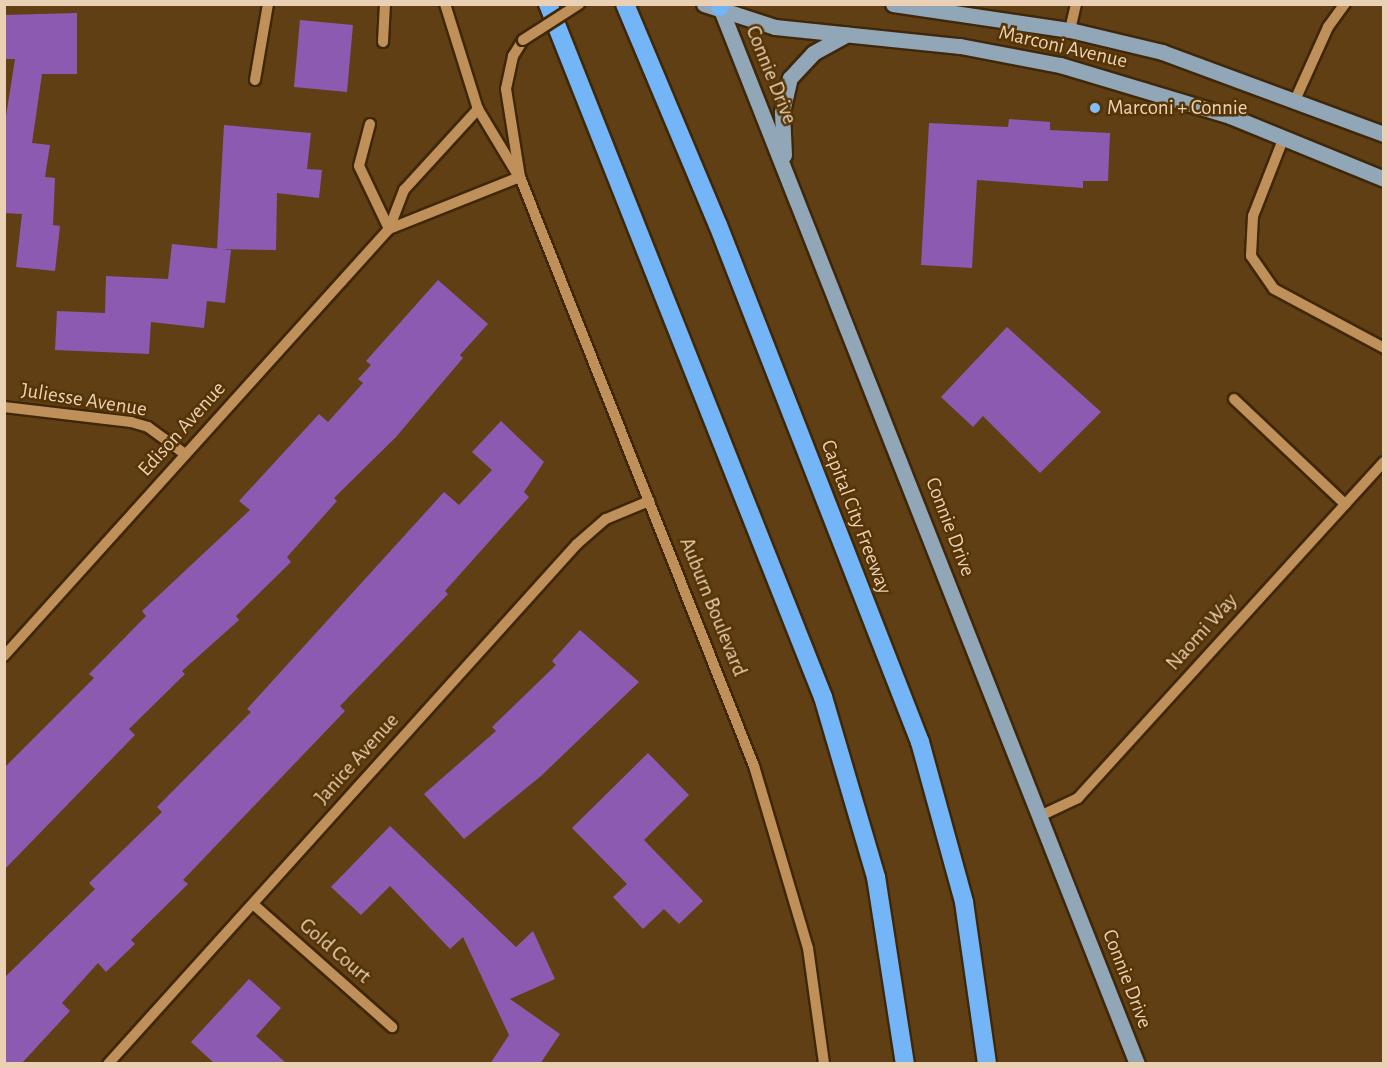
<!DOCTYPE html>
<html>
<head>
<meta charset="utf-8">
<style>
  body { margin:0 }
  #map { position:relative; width:1388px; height:1068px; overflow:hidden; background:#603f14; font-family:"Alegreya Sans",sans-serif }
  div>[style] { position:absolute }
  .building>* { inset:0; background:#8c5ab0 }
  .roads { filter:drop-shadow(2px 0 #3f2709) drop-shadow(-2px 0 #3f2709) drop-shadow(0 2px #3f2709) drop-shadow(0 -2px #3f2709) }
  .minor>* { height:10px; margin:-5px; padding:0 5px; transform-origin:5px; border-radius:5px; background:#bf9059 }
  .major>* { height:15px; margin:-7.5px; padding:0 7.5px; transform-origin:7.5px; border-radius:7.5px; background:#91a6b7 }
  .highway>* { height:18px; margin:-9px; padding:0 9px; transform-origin:9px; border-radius:9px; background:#73b5f6 }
  .bridges { filter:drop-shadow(2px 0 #3f2709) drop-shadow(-2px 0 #3f2709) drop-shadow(0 2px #3f2709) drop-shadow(0 -2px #3f2709) }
  .minor-bridge>* { height:10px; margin:-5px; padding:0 5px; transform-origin:5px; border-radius:5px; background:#bf9059 }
  .dots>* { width:16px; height:16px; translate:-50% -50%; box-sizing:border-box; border:3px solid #553406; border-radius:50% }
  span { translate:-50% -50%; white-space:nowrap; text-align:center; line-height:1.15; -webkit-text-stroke:5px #553406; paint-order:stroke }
  .street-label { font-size:21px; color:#ead1b6 }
  .poi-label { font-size:21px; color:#ead1b6 }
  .left { translate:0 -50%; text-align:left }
  .frame { position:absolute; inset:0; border:6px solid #ead1b6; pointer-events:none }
</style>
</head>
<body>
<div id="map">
  <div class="building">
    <div style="clip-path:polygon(77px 13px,77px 74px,42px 74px,32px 143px,50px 145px,45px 177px,55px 178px,53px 225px,60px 226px,55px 271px,16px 267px,22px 214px,4px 213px,4px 129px,15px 59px,4px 59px,4px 15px)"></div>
    <div style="clip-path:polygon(300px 20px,353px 25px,347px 92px,294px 87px)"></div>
    <div style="clip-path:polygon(1009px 119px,1050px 122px,1050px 130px,1110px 133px,1108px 181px,1083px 181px,1083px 188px,977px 180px,972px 268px,921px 265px,929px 123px,1008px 127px)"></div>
    <div style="clip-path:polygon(224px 125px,311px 133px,307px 169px,322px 170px,319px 198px,277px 193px,276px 250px,217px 249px)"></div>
    <div style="clip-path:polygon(172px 244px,231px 250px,225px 303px,207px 301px,204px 328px,151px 322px,149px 354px,55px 350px,57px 311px,105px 313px,106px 276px,168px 279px)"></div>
    <div style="clip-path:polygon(438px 280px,488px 324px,460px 355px,463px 358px,396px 437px,334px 498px,337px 501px,287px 557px,291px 562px,236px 616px,239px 620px,182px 671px,185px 674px,129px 729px,135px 735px,4px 870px,4px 768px,94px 678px,89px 674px,146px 616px,142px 611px,250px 510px,239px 501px,319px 414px,328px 422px,363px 383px,358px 379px,371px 365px,366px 361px)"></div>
    <div style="clip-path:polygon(1007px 327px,1101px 412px,1040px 473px,983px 416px,973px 427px,941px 397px)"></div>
    <div style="clip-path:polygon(501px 421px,544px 462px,524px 492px,529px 497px,445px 591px,448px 594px,340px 706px,345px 711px,183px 880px,188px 884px,131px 940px,135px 944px,106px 972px,98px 963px,62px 1003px,70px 1011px,21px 1064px,4px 1064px,4px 978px,95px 889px,89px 883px,162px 812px,157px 807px,251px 712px,247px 709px,444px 492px,459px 505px,492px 470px,472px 452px)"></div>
    <div style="clip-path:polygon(580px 630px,639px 682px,541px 776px,464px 839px,424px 794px,496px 731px,492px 727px,556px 665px,552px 661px)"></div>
    <div style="clip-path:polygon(648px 753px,689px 795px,644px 840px,703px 901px,679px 924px,664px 909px,643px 929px,613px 897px,627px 884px,572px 828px)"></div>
    <div style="clip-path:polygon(390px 826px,516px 947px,533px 931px,555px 979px,510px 999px,560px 1034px,540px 1064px,490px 1064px,509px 1035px,463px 937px,450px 949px,390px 886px,361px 915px,331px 887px)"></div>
    <div style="clip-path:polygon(249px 979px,281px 1008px,256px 1036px,287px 1064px,215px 1064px,191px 1042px)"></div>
  </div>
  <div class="roads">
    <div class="minor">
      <div style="left:445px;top:4px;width:110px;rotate:72.6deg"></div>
      <div style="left:478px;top:109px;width:74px;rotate:58.9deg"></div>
      <div style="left:1070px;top:30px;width:27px;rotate:-77deg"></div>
      <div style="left:523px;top:40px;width:19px;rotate:122deg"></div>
      <div style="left:513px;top:56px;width:34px;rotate:102deg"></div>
      <div style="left:506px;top:89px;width:89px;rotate:81deg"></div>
      <div style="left:520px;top:177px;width:634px;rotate:68.33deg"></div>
      <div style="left:754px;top:766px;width:190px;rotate:73.5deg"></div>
      <div style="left:808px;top:948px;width:117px;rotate:82.1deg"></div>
      <div style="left:383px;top:42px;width:38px;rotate:-87deg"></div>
      <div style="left:255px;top:80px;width:77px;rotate:-80.3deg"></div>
      <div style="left:1296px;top:98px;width:78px;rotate:-65.7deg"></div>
      <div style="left:1328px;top:27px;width:29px;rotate:-54deg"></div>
      <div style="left:370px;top:124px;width:43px;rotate:104.7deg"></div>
      <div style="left:359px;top:166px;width:70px;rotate:64.5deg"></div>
      <div style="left:1284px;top:137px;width:85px;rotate:111.4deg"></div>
      <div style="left:1253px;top:216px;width:40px;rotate:92.9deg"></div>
      <div style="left:1251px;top:256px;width:40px;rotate:55.1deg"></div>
      <div style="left:1274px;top:289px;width:125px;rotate:28.2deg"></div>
      <div style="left:389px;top:229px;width:42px;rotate:-69deg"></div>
      <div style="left:404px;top:190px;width:110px;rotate:-47.6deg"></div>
      <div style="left:1234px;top:399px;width:153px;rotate:43.4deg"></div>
      <div style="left:4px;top:407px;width:128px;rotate:6.7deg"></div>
      <div style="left:131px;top:422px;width:18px;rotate:16deg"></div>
      <div style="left:148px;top:427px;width:46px;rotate:36.1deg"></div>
      <div style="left:4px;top:656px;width:575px;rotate:-47.96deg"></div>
      <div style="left:389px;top:229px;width:141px;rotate:-21.7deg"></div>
      <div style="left:1040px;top:816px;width:42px;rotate:-25.3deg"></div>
      <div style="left:1078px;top:798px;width:454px;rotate:-47.7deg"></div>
      <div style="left:253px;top:904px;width:186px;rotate:41.5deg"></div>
      <div style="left:108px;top:1064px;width:700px;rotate:-47.95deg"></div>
      <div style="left:577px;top:544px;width:38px;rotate:-41deg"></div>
      <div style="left:606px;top:519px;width:47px;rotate:-22.7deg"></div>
    </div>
    <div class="major">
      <div style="left:704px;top:4px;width:75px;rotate:17.9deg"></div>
      <div style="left:775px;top:27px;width:186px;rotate:5.9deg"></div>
      <div style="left:960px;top:46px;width:102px;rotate:10.8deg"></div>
      <div style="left:1060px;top:65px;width:177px;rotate:16.7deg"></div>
      <div style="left:1230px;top:116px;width:166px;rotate:22.2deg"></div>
      <div style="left:893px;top:4px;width:179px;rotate:8.4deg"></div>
      <div style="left:1070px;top:30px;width:95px;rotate:13.4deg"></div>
      <div style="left:1162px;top:52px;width:237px;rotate:20.3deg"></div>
      <div style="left:720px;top:7px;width:1136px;rotate:68.47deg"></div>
      <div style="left:784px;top:155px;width:43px;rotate:-92.7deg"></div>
      <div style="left:782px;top:112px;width:35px;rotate:-77deg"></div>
      <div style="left:790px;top:78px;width:34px;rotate:-47deg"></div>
      <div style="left:813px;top:53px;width:38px;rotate:-29deg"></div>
    </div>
    <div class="highway">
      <div style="left:548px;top:4px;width:746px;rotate:68.36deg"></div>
      <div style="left:823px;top:697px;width:188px;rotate:73.6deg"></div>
      <div style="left:876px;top:877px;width:189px;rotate:81.2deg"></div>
      <div style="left:625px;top:4px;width:240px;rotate:67.2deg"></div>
      <div style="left:718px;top:225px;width:555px;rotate:68.66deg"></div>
      <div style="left:920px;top:742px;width:166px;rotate:74.6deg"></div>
      <div style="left:964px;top:902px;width:164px;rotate:81.9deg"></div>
      <div style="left:720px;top:4px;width:3px;rotate:90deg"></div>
    </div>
  </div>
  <div class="bridges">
    <div class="minor-bridge">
      <div style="left:523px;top:40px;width:67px;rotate:-32.7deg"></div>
    </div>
  </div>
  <div class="dots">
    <div style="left:1095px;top:108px;background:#80bdfa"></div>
  </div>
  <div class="street-label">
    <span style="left:1063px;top:47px;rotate:13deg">Marconi Avenue</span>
    <span style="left:771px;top:75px;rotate:68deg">Connie Drive</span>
    <span style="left:84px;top:400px;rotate:9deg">Juliesse Avenue</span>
    <span style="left:182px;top:429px;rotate:-48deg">Edison Avenue</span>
    <span style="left:856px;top:517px;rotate:69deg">Capital City Freeway</span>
    <span style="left:950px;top:527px;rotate:69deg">Connie Drive</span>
    <span style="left:713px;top:607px;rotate:68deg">Auburn Boulevard</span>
    <span style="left:1202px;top:632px;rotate:-48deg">Naomi Way</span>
    <span style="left:357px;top:759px;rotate:-48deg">Janice Avenue</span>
    <span style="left:335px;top:951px;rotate:41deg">Gold Court</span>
    <span style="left:1127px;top:979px;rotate:69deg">Connie Drive</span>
  </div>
  <div class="poi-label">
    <span class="left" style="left:1107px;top:108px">Marconi + Connie</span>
  </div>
  <div class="frame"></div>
</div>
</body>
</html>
